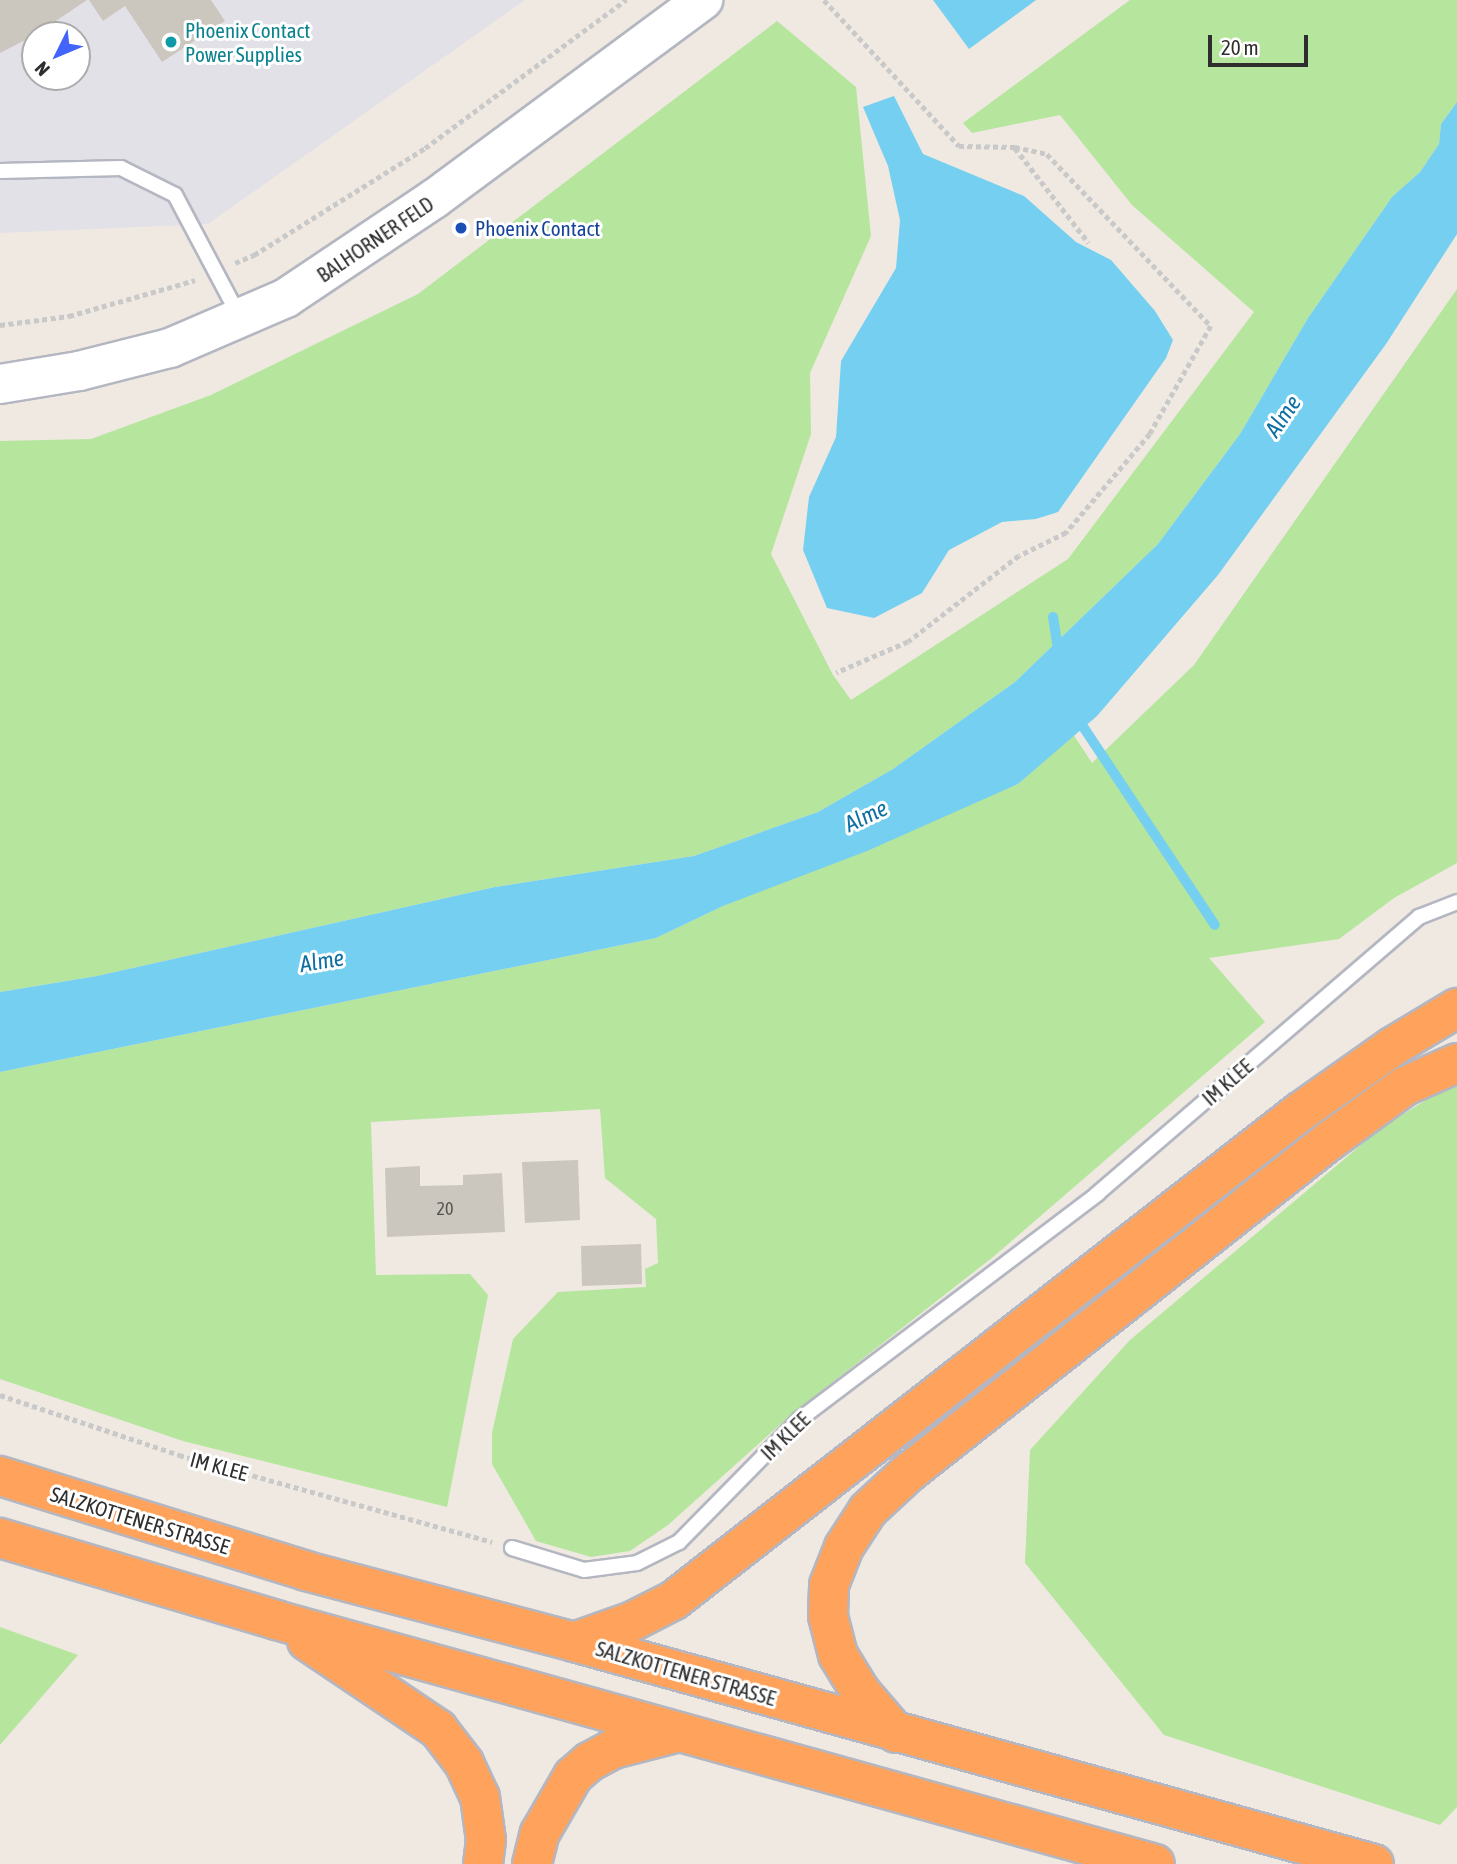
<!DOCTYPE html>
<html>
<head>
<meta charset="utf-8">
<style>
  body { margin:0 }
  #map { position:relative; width:1457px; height:1864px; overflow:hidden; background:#efe9e1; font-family:"Asap Condensed",sans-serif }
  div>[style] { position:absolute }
  .industrial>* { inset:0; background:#e3e1e8 }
  .green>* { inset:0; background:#b6e59e }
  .water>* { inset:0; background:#75cff0 }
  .stream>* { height:10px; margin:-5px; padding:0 5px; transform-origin:5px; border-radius:5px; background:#75cff0 }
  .building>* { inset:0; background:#cbc7bf }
  .path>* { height:4.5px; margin-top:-2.25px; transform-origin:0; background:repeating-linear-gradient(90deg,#c9c9c9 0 5px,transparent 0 8.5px) }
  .roads { filter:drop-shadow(2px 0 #b4b7c1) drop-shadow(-2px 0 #b4b7c1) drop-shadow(0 2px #b4b7c1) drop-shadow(0 -2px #b4b7c1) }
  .lane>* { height:14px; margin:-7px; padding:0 7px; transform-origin:7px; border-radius:7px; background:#fff }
  .secondary>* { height:38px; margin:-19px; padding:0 19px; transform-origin:19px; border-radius:19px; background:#fff }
  .highway>* { height:38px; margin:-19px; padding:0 19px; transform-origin:19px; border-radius:19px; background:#ffa35c }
  .dots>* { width:19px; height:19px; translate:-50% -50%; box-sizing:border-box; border:4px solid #fff; border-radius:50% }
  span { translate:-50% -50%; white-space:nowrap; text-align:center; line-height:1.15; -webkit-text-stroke:6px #fff; paint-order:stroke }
  .number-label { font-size:18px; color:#555452 }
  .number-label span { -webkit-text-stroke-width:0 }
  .culture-label { font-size:21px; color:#0d838f }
  .left { translate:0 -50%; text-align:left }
  .transit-label { font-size:21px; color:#164399 }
  .street-label { font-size:21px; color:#2e2e2e }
  .water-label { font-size:23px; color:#0d6fa3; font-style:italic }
  .north { position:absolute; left:21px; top:21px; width:70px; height:70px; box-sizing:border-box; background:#fff; border:2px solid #ababab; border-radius:50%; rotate:227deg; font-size:19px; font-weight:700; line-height:28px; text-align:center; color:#2e2e2e }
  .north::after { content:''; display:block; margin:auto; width:24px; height:32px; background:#4264fb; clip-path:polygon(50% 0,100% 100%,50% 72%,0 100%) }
  .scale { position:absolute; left:1208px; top:35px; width:100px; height:32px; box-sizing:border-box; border:4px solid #2e2e2e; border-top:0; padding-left:9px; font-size:21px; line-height:24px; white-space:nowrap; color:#2e2e2e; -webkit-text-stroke:5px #fff; paint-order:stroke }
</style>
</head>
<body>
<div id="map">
  <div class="industrial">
    <div style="clip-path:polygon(evenodd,0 0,525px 0,208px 224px,0 233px,0 0,35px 35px,77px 35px,77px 77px,35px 77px,35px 35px)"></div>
  </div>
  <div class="green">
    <div style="clip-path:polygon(1130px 0,1457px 0,1457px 102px,1441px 124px,1439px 144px,1420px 172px,1392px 197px,1308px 318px,1240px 434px,1158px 544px,1015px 682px,893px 769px,818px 812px,694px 856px,495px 887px,97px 976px,0 992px,0 441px,91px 439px,211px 395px,418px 294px,777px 21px,856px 87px,871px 236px,810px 373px,811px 434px,771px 554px,833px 675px,851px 700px,1068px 559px,1254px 312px,1132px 205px,1060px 115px,972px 133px,963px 123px)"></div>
    <div style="clip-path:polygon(1457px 289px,1457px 863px,1394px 898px,1339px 939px,1209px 958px,1265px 1022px,993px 1257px,792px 1414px,668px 1525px,630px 1551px,591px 1557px,536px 1541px,492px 1464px,492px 1433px,513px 1339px,558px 1292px,646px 1287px,645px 1269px,658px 1263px,656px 1219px,605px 1178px,600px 1109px,371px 1122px,376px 1275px,470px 1274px,488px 1295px,447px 1507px,183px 1441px,0 1379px,0 1072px,656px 938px,723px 906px,1018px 784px,1073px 734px,1092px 763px,1194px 665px)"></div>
    <div style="clip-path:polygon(1457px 1084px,1457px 1807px,1440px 1825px,1164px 1735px,1025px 1563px,1030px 1450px,1130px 1340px,1380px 1129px,1445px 1088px)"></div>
    <div style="clip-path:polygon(0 1627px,78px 1655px,0 1745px)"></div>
  </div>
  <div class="water">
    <div style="clip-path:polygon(933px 0,1036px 0,969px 49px)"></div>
    <div style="clip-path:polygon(894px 96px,923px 154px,1024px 196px,1076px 242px,1111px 260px,1155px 311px,1173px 340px,1166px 358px,1058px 512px,1036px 519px,1002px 522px,949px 550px,922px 593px,874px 618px,827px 608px,803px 550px,809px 497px,836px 437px,841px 361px,896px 268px,900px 220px,888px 166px,863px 107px)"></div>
    <div style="clip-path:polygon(1457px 102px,1457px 234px,1386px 344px,1218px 575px,1097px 716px,1018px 784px,867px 851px,723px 906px,656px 938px,0 1072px,0 992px,97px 976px,495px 887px,694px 856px,818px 812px,893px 769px,1015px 682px,1158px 544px,1240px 434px,1308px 318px,1392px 197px,1420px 172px,1439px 144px,1441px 124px)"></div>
  </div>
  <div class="stream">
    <div style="left:1053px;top:617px;width:38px;rotate:81deg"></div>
    <div style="left:1078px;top:719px;width:247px;rotate:56.4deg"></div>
  </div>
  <div class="building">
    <div style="clip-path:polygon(0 0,87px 0,35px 35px,0 53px)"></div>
    <div style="clip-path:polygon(89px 0,211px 0,225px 21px,162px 62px,125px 6px,103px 21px)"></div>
    <div style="clip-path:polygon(578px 1160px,580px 1220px,525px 1223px,522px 1162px)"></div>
    <div style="clip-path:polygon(420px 1166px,420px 1186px,463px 1185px,463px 1175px,502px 1173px,505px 1232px,387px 1237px,385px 1168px)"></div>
    <div style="clip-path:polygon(641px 1244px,642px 1284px,582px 1286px,581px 1246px)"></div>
  </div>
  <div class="path">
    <div style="left:824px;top:0;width:199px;rotate:47.2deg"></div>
    <div style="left:959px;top:146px;width:56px;rotate:1deg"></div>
    <div style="left:1015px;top:147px;width:33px;rotate:12deg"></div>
    <div style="left:1047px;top:154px;width:238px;rotate:46.4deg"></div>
    <div style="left:1211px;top:326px;width:124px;rotate:119.5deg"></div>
    <div style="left:1150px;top:434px;width:130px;rotate:130.3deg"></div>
    <div style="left:1066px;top:533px;width:52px;rotate:153.9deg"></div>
    <div style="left:1019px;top:556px;width:140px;rotate:142.2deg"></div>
    <div style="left:908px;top:642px;width:78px;rotate:156.7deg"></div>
    <div style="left:1015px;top:148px;width:120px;rotate:52.1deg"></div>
    <div style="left:235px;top:263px;width:21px;rotate:-23deg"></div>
    <div style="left:254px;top:255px;width:202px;rotate:-32deg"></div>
    <div style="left:425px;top:148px;width:250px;rotate:-36.4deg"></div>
    <div style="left:0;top:325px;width:70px;rotate:-7.4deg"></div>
    <div style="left:69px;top:316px;width:131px;rotate:-15.9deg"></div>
    <div style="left:0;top:1395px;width:189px;rotate:18.5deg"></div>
    <div style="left:179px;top:1455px;width:325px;rotate:15.5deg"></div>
  </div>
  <div class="roads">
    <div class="lane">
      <div style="left:0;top:171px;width:121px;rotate:-1.4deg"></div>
      <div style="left:121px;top:168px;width:60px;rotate:26.6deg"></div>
      <div style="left:175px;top:195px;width:137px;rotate:62.1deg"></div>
      <div style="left:512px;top:1548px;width:75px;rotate:17deg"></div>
      <div style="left:584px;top:1570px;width:53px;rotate:-7.5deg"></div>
      <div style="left:637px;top:1563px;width:47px;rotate:-26.6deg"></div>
      <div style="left:679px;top:1542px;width:173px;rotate:-45.5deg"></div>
      <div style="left:800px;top:1419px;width:373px;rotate:-37.1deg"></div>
      <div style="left:1097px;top:1194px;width:425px;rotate:-40.7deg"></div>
      <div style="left:1419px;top:917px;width:41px;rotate:-21.5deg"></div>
    </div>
    <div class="secondary">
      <div style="left:0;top:384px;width:80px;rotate:-9.3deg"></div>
      <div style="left:79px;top:371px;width:94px;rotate:-14.2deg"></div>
      <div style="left:170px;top:348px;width:126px;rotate:-23.3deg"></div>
      <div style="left:286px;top:298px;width:178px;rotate:-33.8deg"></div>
      <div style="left:434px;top:199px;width:335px;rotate:-36.5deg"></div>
    </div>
    <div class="highway">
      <div style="left:0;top:1476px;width:320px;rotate:17.2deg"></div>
      <div style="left:306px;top:1571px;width:277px;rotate:14.8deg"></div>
      <div style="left:574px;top:1642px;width:830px;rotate:15.51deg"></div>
      <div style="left:0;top:1538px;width:288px;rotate:16.5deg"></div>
      <div style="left:276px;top:1620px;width:912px;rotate:15.51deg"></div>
      <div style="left:307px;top:1641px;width:158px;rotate:33.9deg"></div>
      <div style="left:438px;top:1729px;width:43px;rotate:52.6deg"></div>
      <div style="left:464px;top:1763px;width:38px;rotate:65deg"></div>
      <div style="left:480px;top:1797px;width:43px;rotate:82.1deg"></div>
      <div style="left:486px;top:1840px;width:24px;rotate:97deg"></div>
      <div style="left:574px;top:1642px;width:63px;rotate:-19.6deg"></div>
      <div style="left:633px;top:1621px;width:46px;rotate:-27.1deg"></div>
      <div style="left:674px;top:1600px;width:794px;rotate:-37.94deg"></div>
      <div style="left:1300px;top:1112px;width:113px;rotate:-35.2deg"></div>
      <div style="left:1392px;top:1047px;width:76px;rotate:-31deg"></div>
      <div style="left:896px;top:1733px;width:55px;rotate:-130.6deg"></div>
      <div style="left:860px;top:1691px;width:42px;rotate:-121.4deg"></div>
      <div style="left:838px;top:1655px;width:40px;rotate:-104.4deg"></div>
      <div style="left:828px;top:1616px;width:31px;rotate:-88deg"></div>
      <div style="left:829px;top:1585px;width:41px;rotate:-68.5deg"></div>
      <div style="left:844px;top:1547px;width:44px;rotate:-57deg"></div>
      <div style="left:868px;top:1510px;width:54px;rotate:-42.8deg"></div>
      <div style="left:908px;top:1473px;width:536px;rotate:-38.26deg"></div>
      <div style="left:1329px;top:1141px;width:94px;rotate:-35.9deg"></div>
      <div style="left:1405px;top:1086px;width:57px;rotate:-23.9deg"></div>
      <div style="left:532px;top:1864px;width:32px;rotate:-76deg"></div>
      <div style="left:540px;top:1833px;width:66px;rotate:-59.9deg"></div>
      <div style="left:573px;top:1776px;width:21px;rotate:-41deg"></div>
      <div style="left:589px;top:1762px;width:27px;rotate:-28deg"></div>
      <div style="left:613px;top:1749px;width:68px;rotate:-14.4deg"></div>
    </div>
  </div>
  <div class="dots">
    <div style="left:171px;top:42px;background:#0f9aa8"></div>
    <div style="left:461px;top:228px;background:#1a4fb4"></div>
  </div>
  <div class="number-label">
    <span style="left:445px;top:1209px">20</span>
  </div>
  <div class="culture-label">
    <span class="left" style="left:185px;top:42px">Phoenix Contact<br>Power Supplies</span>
  </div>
  <div class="transit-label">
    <span class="left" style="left:475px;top:228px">Phoenix Contact</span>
  </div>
  <div class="street-label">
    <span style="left:375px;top:239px;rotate:-34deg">BALHORNER FELD</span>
    <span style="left:1227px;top:1082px;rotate:-41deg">IM KLEE</span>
    <span style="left:785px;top:1436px;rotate:-44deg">IM KLEE</span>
    <span style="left:219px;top:1466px;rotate:15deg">IM KLEE</span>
    <span style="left:140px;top:1520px;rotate:17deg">SALZKOTTENER STRASSE</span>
    <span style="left:686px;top:1673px;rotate:16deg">SALZKOTTENER STRASSE</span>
  </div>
  <div class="water-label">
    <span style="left:1283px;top:416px;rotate:-55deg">Alme</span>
    <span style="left:866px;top:816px;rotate:-25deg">Alme</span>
    <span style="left:322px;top:961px;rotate:-9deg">Alme</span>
  </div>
  <div class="north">N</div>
  <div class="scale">20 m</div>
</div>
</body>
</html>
